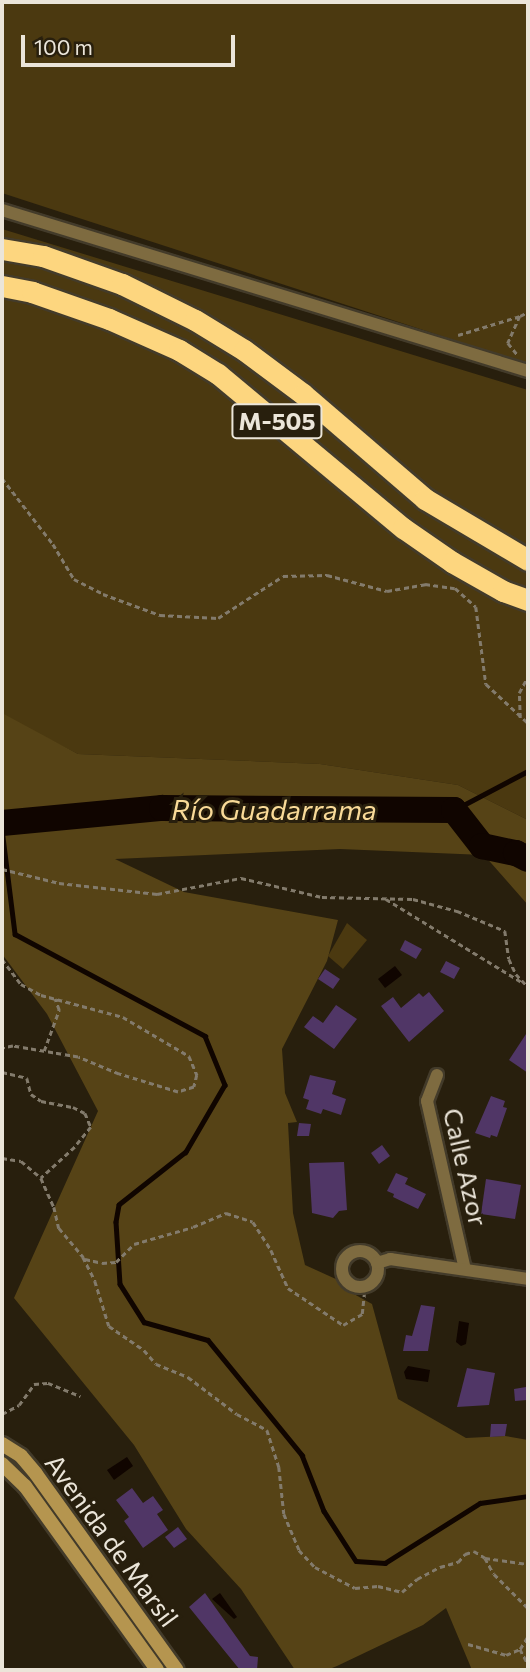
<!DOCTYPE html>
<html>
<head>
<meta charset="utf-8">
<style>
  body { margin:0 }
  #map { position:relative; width:530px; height:1672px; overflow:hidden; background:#281f0d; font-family:Commissioner,sans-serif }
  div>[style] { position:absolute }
  .green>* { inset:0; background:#4b3910 }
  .forest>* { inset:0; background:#564316 }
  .water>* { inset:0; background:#100500 }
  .stream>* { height:4.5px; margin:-2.25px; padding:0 2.25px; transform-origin:2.25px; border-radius:2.25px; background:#100500 }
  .river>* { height:26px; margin:-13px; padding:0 13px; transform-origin:13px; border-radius:13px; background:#100500 }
  .building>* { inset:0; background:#503666 }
  .path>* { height:2.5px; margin-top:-1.25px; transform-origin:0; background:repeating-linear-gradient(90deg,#837b6c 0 5px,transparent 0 8.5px) }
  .roads { filter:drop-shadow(2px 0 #433b2a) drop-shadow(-2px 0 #433b2a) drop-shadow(0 2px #433b2a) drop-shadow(0 -2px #433b2a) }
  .street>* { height:12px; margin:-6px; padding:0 6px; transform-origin:6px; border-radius:6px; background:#7e6b40 }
  .street>.ring { margin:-6px; padding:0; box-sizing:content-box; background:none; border:12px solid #7e6b40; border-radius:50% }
  .secondary>* { height:14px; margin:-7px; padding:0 7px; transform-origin:7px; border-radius:7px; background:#b5954f }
  .highway>* { height:21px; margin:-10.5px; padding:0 10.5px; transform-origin:10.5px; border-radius:10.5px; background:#fdd67f }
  span { translate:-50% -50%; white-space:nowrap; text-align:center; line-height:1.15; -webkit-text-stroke:6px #281f0d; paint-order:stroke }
  .shield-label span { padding:2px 5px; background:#281f0d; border:2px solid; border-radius:5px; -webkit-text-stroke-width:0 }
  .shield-label { font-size:24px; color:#ebe5d9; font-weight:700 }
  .street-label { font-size:26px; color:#ebe5d9 }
  .water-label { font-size:28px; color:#f9da98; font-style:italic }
  .frame { position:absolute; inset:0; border:4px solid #ebe5d9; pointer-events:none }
  .scale { position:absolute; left:21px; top:35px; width:214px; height:32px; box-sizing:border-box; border:4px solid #ebe5d9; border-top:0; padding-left:9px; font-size:21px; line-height:24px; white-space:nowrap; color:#ebe5d9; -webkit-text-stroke:5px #281f0d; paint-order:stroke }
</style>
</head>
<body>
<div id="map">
  <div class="green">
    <div style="clip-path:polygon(2px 2px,528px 2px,528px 364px,2px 193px)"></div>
    <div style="clip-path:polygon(2px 229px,528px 390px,528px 820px,458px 785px,320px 764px,78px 754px,2px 715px)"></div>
    <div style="clip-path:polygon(347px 923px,367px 940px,343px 969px,328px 956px)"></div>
  </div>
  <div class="forest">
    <div style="clip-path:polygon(2px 713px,78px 754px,320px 764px,458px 785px,528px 820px,528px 905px,484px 855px,340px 849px,115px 859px,184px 892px,338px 920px,327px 961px,282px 1049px,285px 1093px,297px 1122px,288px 1123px,290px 1160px,293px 1213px,305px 1265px,338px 1280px,343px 1288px,372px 1304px,398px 1399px,466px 1438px,505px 1436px,528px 1440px,528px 1670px,472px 1670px,446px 1608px,423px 1625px,337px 1666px,327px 1670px,295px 1670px,241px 1589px,186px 1529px,134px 1445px,14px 1298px,98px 1111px,47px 1014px,2px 954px)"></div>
  </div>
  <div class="water">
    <div style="clip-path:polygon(395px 966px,402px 975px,385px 988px,378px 979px)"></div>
    <div style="clip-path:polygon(459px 1321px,469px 1323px,466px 1344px,461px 1346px,456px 1342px)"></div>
    <div style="clip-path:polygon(408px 1366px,430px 1370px,428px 1382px,406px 1379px,404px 1372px)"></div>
    <div style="clip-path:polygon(127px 1457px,133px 1466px,114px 1480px,107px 1470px)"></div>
    <div style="clip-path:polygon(220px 1593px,237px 1617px,234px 1619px,212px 1599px)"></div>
  </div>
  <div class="stream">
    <div style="left:454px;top:810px;width:84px;rotate:-27.8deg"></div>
    <div style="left:2px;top:829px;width:106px;rotate:82.9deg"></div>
    <div style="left:15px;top:934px;width:216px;rotate:28.2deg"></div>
    <div style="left:205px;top:1036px;width:53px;rotate:67.8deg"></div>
    <div style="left:225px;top:1085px;width:78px;rotate:120.2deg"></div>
    <div style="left:186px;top:1152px;width:85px;rotate:141.7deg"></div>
    <div style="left:119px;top:1205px;width:17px;rotate:100deg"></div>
    <div style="left:116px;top:1222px;width:62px;rotate:86.3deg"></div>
    <div style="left:120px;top:1284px;width:45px;rotate:57.7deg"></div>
    <div style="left:144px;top:1322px;width:66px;rotate:15.7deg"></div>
    <div style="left:208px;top:1340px;width:149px;rotate:50.7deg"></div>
    <div style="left:302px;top:1455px;width:60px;rotate:68.6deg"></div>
    <div style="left:324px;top:1511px;width:59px;rotate:57.4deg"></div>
    <div style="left:356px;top:1561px;width:29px;rotate:4deg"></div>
    <div style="left:385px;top:1563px;width:112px;rotate:-32.3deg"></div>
    <div style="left:480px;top:1503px;width:49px;rotate:-8.3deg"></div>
  </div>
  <div class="river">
    <div style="left:2px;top:823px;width:161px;rotate:-5.4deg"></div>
    <div style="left:162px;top:808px;width:292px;rotate:0.4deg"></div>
    <div style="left:454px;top:810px;width:46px;rotate:52.1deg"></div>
    <div style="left:482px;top:846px;width:35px;rotate:12deg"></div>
    <div style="left:516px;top:853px;width:13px;rotate:27deg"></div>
  </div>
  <div class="building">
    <div style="clip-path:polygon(405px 940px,422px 949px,416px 959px,400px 950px)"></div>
    <div style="clip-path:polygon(446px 961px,460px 968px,454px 979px,440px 972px)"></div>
    <div style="clip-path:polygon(325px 969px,340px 979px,333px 989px,318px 979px)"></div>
    <div style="clip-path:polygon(429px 992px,444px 1011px,409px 1042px,381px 1006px,393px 997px,401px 1008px,419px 993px,423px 997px)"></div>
    <div style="clip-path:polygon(336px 1005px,357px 1019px,334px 1049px,304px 1027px,313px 1016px,323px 1023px)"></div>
    <div style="clip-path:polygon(528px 1031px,528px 1073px,509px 1060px)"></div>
    <div style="clip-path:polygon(310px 1075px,336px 1081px,332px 1094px,346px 1099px,341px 1115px,323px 1109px,321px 1114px,306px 1109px,309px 1100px,303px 1098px)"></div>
    <div style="clip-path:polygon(491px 1096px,505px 1101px,503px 1107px,507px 1108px,497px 1137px,491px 1135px,490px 1138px,475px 1133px)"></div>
    <div style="clip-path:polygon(299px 1123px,311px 1124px,309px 1136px,297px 1136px)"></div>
    <div style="clip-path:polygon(382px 1145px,390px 1156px,379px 1164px,371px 1153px)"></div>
    <div style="clip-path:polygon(344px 1162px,347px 1210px,339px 1211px,333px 1218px,312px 1213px,309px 1163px)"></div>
    <div style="clip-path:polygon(396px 1173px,408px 1178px,405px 1184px,426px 1194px,418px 1209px,393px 1197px,394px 1194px,387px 1191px)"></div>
    <div style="clip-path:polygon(486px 1179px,521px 1185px,515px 1219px,481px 1214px)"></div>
    <div style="clip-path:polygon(421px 1305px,435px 1307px,428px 1351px,403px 1351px,406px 1335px,412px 1336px)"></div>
    <div style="clip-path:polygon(467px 1368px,495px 1373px,489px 1405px,457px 1407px)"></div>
    <div style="clip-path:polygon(526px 1387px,527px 1400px,515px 1401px,514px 1389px)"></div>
    <div style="clip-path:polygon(491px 1424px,507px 1424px,505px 1436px,490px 1437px)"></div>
    <div style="clip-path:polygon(132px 1488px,143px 1503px,153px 1496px,163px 1510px,157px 1514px,168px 1530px,143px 1548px,124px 1521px,129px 1517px,116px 1500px)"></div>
    <div style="clip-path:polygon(178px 1527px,187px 1539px,174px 1548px,165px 1537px)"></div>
    <div style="clip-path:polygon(205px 1593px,250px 1656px,258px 1657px,257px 1670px,240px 1670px,189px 1607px)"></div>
  </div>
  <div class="path">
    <div style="left:520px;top:316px;width:9px;rotate:-27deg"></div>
    <div style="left:458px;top:335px;width:65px;rotate:-17deg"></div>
    <div style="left:520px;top:316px;width:30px;rotate:114deg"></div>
    <div style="left:508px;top:343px;width:14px;rotate:51deg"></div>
    <div style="left:2px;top:478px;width:83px;rotate:52.3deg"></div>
    <div style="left:53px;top:544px;width:41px;rotate:59deg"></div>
    <div style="left:74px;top:579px;width:33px;rotate:27deg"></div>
    <div style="left:103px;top:594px;width:61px;rotate:20.2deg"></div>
    <div style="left:160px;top:615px;width:58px;rotate:3deg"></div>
    <div style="left:218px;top:618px;width:77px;rotate:-32.9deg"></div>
    <div style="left:283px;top:576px;width:44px;rotate:-1.3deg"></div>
    <div style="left:327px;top:575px;width:62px;rotate:14.9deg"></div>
    <div style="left:387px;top:591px;width:39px;rotate:-10deg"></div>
    <div style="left:425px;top:584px;width:30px;rotate:8deg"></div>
    <div style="left:455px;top:588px;width:28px;rotate:42deg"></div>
    <div style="left:476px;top:607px;width:78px;rotate:82.6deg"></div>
    <div style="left:486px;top:684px;width:57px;rotate:42.9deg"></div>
    <div style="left:520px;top:718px;width:25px;rotate:-92deg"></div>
    <div style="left:519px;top:693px;width:19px;rotate:-62deg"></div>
    <div style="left:2px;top:869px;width:59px;rotate:13.8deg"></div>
    <div style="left:59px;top:883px;width:99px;rotate:6.4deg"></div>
    <div style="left:157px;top:894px;width:86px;rotate:-10.8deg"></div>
    <div style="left:241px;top:878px;width:83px;rotate:13.2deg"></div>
    <div style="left:322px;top:897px;width:91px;rotate:1.3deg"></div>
    <div style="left:413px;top:899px;width:46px;rotate:15.3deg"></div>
    <div style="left:457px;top:911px;width:52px;rotate:22.6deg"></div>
    <div style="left:505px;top:931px;width:28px;rotate:82deg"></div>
    <div style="left:509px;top:959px;width:17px;rotate:65deg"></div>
    <div style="left:516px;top:974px;width:18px;rotate:47deg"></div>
    <div style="left:386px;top:899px;width:161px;rotate:31.5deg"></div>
    <div style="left:2px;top:959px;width:31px;rotate:53deg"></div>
    <div style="left:21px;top:984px;width:23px;rotate:29deg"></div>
    <div style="left:41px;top:995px;width:85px;rotate:15deg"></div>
    <div style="left:123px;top:1017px;width:77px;rotate:30.6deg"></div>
    <div style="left:189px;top:1056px;width:21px;rotate:67deg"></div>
    <div style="left:197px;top:1075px;width:12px;rotate:104deg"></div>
    <div style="left:194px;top:1087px;width:17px;rotate:163deg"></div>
    <div style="left:178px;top:1092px;width:62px;rotate:-163deg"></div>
    <div style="left:119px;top:1074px;width:44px;rotate:-157.5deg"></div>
    <div style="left:78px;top:1057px;width:66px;rotate:-170.4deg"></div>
    <div style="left:13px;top:1046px;width:11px;rotate:170deg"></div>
    <div style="left:44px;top:1051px;width:44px;rotate:-69.9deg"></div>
    <div style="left:59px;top:1010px;width:12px;rotate:-110deg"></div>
    <div style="left:2px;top:1072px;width:26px;rotate:13deg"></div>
    <div style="left:27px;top:1078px;width:16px;rotate:76deg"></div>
    <div style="left:31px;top:1094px;width:12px;rotate:35deg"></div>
    <div style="left:41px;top:1101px;width:33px;rotate:11deg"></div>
    <div style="left:73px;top:1107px;width:13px;rotate:27deg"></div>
    <div style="left:85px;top:1113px;width:15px;rotate:67deg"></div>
    <div style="left:91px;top:1127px;width:26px;rotate:129deg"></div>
    <div style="left:75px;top:1147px;width:46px;rotate:137.6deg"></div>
    <div style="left:2px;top:1158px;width:19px;rotate:9deg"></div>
    <div style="left:21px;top:1161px;width:26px;rotate:40deg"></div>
    <div style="left:41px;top:1178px;width:32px;rotate:66deg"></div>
    <div style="left:54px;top:1207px;width:22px;rotate:77deg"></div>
    <div style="left:59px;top:1228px;width:38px;rotate:50deg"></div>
    <div style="left:83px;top:1257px;width:27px;rotate:63deg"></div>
    <div style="left:95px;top:1281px;width:47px;rotate:72.7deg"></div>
    <div style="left:109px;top:1326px;width:42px;rotate:34.4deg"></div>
    <div style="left:144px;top:1350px;width:18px;rotate:49deg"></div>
    <div style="left:156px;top:1364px;width:35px;rotate:22deg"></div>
    <div style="left:188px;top:1377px;width:61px;rotate:37.1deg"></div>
    <div style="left:237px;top:1414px;width:34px;rotate:28deg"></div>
    <div style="left:267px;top:1430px;width:39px;rotate:72deg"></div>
    <div style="left:279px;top:1467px;width:47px;rotate:83.9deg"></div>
    <div style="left:284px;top:1514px;width:39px;rotate:67deg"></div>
    <div style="left:299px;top:1550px;width:23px;rotate:47deg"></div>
    <div style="left:315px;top:1567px;width:45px;rotate:27.7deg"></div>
    <div style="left:355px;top:1588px;width:23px;rotate:-5deg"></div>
    <div style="left:378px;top:1586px;width:25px;rotate:14deg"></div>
    <div style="left:402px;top:1592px;width:20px;rotate:-41deg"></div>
    <div style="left:417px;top:1579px;width:26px;rotate:-28deg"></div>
    <div style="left:440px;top:1567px;width:19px;rotate:-16deg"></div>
    <div style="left:458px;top:1562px;width:11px;rotate:-49deg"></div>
    <div style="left:465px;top:1554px;width:9px;rotate:-18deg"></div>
    <div style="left:474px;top:1551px;width:13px;rotate:32deg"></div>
    <div style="left:485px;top:1558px;width:43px;rotate:7.9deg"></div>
    <div style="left:85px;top:1259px;width:17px;rotate:13deg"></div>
    <div style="left:102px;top:1263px;width:14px;rotate:-4deg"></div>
    <div style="left:116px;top:1262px;width:25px;rotate:-45deg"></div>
    <div style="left:134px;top:1244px;width:61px;rotate:-16.1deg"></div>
    <div style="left:193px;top:1227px;width:36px;rotate:-23deg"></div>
    <div style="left:226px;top:1213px;width:28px;rotate:18deg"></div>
    <div style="left:253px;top:1222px;width:33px;rotate:57deg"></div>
    <div style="left:271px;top:1250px;width:42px;rotate:65.9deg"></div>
    <div style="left:288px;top:1288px;width:66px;rotate:33.9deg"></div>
    <div style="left:343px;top:1325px;width:22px;rotate:-30deg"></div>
    <div style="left:362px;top:1314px;width:28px;rotate:-84deg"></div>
    <div style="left:2px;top:1414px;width:19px;rotate:-28deg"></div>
    <div style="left:19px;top:1405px;width:26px;rotate:-54deg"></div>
    <div style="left:34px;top:1384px;width:14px;rotate:-4deg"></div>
    <div style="left:48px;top:1383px;width:35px;rotate:22deg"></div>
    <div style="left:485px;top:1558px;width:18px;rotate:61deg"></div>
    <div style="left:494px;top:1574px;width:48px;rotate:45deg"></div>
    <div style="left:468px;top:1644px;width:40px;rotate:16deg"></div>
    <div style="left:506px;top:1655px;width:15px;rotate:-23deg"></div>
    <div style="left:520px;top:1649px;width:15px;rotate:-58deg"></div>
    <div style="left:520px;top:1649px;width:17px;rotate:62deg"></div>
  </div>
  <div class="roads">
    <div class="street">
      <div style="left:2px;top:210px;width:550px;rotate:17.02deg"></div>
      <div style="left:437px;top:1075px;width:28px;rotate:111deg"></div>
      <div style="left:427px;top:1101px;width:172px;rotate:77.3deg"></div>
      <div class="ring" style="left:342px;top:1251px;width:24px;height:24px"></div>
      <div style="left:377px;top:1263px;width:14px;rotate:-17deg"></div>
      <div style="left:390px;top:1259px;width:139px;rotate:8.2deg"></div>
    </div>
    <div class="secondary">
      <div style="left:2px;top:1444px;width:22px;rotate:32deg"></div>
      <div style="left:21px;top:1456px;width:23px;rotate:50deg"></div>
      <div style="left:36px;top:1474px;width:241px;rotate:54.3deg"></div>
      <div style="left:2px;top:1464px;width:32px;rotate:44deg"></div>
      <div style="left:25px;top:1486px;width:226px;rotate:54.3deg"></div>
    </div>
    <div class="highway">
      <div style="left:2px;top:249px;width:42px;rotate:9.7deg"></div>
      <div style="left:43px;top:256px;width:84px;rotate:19.5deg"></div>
      <div style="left:122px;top:284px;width:81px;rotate:26.3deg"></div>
      <div style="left:195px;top:320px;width:57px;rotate:31.5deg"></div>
      <div style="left:244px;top:350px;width:74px;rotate:36.7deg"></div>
      <div style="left:303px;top:394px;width:161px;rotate:40.7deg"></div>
      <div style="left:425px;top:499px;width:120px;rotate:30.6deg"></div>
      <div style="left:2px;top:286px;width:31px;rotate:11deg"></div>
      <div style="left:32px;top:292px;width:82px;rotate:19.3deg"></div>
      <div style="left:109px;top:319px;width:77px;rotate:23.9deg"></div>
      <div style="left:179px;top:350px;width:46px;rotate:31.6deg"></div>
      <div style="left:218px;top:374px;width:241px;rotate:39.8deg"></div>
      <div style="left:403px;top:528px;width:60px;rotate:34.8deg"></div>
      <div style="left:452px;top:562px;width:59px;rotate:29.6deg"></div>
      <div style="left:503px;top:591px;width:27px;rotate:20deg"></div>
    </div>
  </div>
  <div class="shield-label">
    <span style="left:277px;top:421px">M-505</span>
  </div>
  <div class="street-label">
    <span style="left:466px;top:1167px;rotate:77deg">Calle Azor</span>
    <span style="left:112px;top:1540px;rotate:54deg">Avenida de Marsil</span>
  </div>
  <div class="water-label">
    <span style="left:274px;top:809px">Río Guadarrama</span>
  </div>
  <div class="frame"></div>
  <div class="scale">100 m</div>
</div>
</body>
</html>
